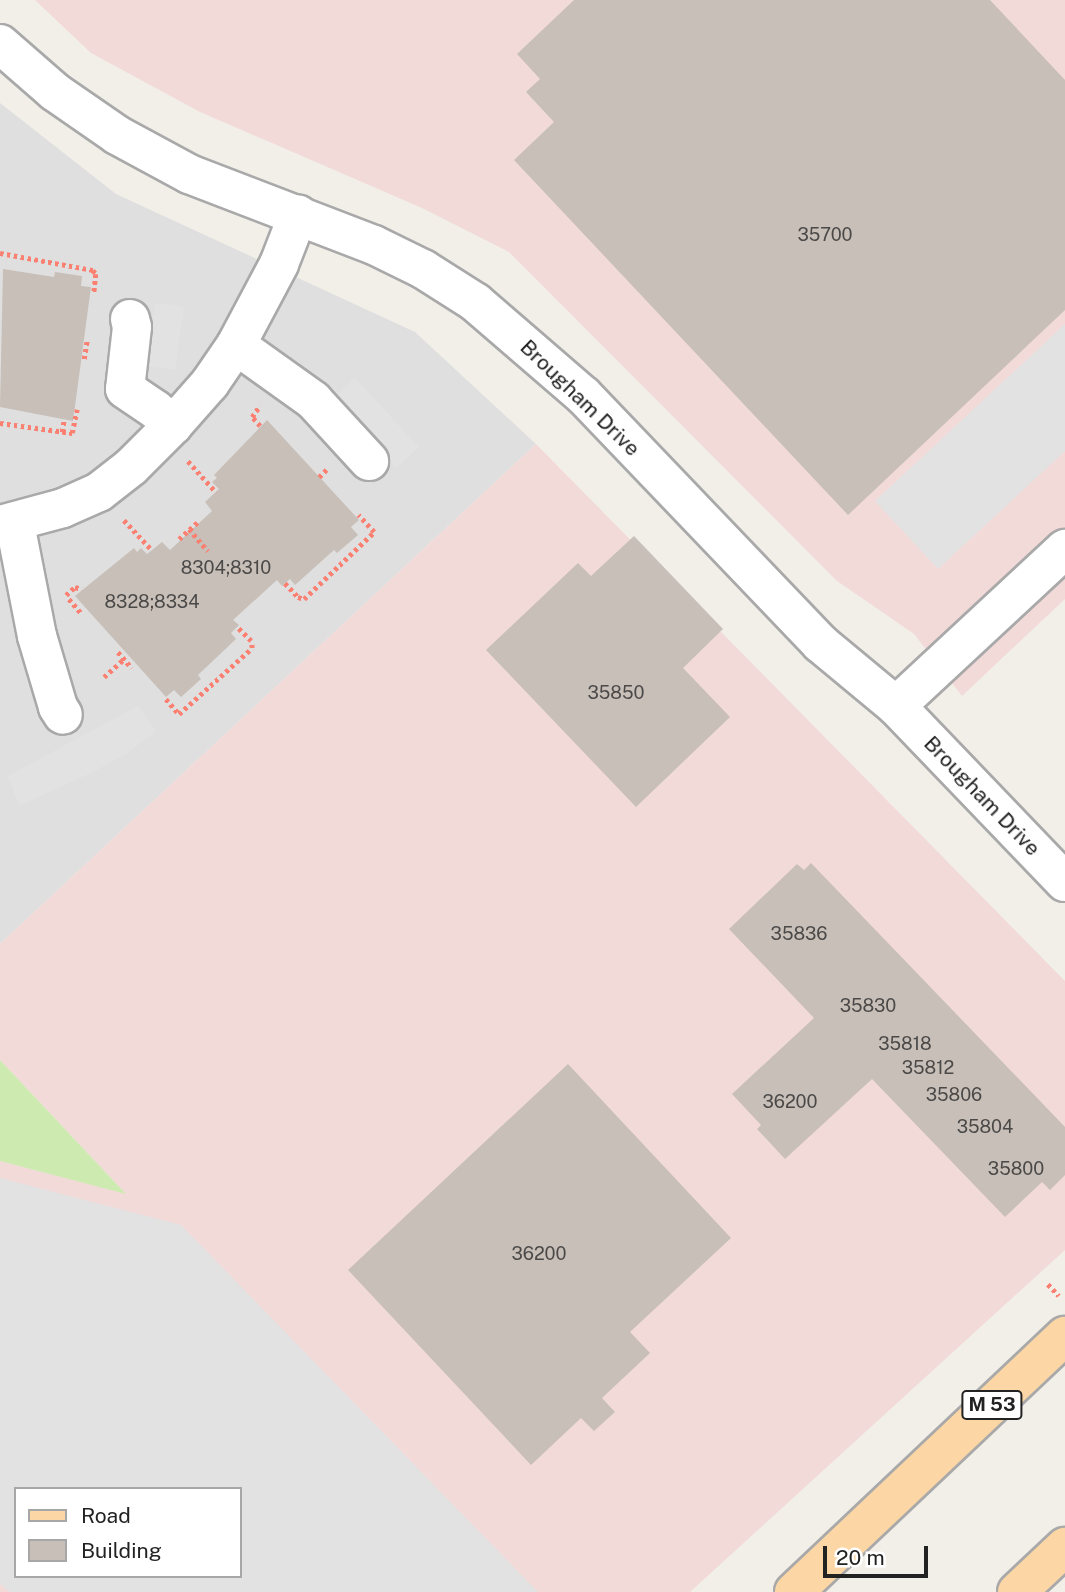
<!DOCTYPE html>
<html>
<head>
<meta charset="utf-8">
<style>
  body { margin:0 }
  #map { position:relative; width:1065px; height:1592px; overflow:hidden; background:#f2efe9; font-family:"Public Sans",sans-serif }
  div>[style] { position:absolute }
  .residential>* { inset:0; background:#e0dfdf }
  .commercial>* { inset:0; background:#f2dad9 }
  .grass>* { inset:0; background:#cdebb0 }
  .parking>* { inset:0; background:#e2e2e2 }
  .building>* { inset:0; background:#c7bfb8 }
  .path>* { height:4.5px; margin-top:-2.25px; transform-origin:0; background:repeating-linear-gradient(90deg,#fa8072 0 3.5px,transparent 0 7px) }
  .roads { filter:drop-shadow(2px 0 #a9a9a9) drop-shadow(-2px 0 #a9a9a9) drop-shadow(0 2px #a9a9a9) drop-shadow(0 -2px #a9a9a9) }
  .minor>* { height:38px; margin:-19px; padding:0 19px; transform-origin:19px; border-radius:19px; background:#fff }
  .major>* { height:38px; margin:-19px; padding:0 19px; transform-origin:19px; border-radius:19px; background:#fcd6a4 }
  span { translate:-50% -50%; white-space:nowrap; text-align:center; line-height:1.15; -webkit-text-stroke:5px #fff; paint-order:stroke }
  .number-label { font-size:18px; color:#4b4948 }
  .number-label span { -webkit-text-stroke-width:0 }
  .shield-label span { padding:2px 5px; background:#fff; border:2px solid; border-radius:5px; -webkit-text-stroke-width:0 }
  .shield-label { font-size:19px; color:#222; font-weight:700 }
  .street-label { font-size:21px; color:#222 }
  .legend { position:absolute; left:14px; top:1487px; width:228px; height:91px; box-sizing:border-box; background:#fff; border:2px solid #a7a7a7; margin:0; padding:9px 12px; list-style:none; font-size:21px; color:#222 }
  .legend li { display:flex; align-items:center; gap:14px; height:35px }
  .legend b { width:35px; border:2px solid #a7a7a7 }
  .scale { position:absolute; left:823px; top:1546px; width:105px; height:32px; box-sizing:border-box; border:4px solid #222; border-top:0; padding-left:9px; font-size:21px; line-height:24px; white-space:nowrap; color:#222; -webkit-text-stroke:5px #fff; paint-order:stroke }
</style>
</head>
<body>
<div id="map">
  <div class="residential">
    <div style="clip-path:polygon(0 103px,116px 194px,415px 332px,536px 444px,0 944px)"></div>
  </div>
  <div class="commercial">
    <div style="clip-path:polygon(35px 0,1065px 0,1065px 599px,962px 696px,914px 634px,837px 581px,509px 252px,422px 208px,200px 112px,91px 53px)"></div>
    <div style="clip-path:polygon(evenodd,536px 444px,1065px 981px,1065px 1250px,690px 1592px,0 1592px,0 1161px,125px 1193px,0 1060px,0 944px,536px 444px,16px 1489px,240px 1489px,240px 1576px,16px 1576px,16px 1489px)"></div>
  </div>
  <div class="grass">
    <div style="clip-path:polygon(0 1060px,126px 1194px,0 1161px)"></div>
  </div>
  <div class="parking">
    <div style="clip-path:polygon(155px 303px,184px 307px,175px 370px,146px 365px)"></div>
    <div style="clip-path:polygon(1065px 324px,1065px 451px,938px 569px,875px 501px)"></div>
    <div style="clip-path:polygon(355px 378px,419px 447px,396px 468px,333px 399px)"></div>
    <div style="clip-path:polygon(138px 706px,156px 731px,126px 754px,91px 773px,19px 806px,8px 776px)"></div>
    <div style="clip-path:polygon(evenodd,0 1178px,181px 1225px,538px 1592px,10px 1592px,0 1584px,0 1178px,16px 1489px,240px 1489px,240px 1576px,16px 1576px,16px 1489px)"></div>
  </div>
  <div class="building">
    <div style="clip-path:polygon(574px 0,990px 0,1065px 80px,1065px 310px,848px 515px,514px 160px,554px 122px,526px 92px,540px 79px,517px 54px)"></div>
    <div style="clip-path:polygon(3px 269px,54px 277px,55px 272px,82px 276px,81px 286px,91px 287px,73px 421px,0 407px)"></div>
    <div style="clip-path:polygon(267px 420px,359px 520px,351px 527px,358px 535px,337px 553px,334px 550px,295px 585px,290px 579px,282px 586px,277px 580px,233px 620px,239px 625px,231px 633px,236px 639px,198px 675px,201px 679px,181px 697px,174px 690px,166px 697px,75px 596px,134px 548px,137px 552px,141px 548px,147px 554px,162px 542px,170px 550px,212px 511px,205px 502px,219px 489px,212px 482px,217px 478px,214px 475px)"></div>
    <div style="clip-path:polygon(634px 536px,723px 629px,683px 668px,730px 717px,636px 807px,486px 650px,578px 563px,591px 576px)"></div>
    <div style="clip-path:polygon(811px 863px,1065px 1127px,1065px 1175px,1050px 1190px,1042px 1182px,1005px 1217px,872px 1079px,785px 1159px,757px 1129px,761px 1125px,732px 1094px,814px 1018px,729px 929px,797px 864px,804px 870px)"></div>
    <div style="clip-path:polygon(568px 1064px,731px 1238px,630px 1332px,650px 1353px,602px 1398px,615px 1412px,594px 1431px,581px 1418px,531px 1465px,348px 1270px)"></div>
  </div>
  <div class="path">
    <div style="left:0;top:253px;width:95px;rotate:10.4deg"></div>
    <div style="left:93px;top:270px;width:5px;rotate:53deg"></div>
    <div style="left:96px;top:274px;width:18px;rotate:96deg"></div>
    <div style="left:84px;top:359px;width:20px;rotate:-81deg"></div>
    <div style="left:0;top:423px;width:73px;rotate:7.9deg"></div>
    <div style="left:72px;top:433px;width:24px;rotate:-78deg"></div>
    <div style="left:260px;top:426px;width:12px;rotate:-132deg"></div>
    <div style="left:252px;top:417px;width:14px;rotate:-56deg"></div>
    <div style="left:62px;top:432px;width:12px;rotate:-81deg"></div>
    <div style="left:188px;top:461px;width:42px;rotate:47.9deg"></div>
    <div style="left:319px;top:477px;width:13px;rotate:-45deg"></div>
    <div style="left:124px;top:520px;width:41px;rotate:47deg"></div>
    <div style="left:189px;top:529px;width:29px;rotate:49deg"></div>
    <div style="left:179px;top:539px;width:25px;rotate:-42deg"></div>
    <div style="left:285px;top:583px;width:19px;rotate:47deg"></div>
    <div style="left:298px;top:597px;width:6px;rotate:18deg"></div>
    <div style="left:304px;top:599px;width:97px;rotate:-43.7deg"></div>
    <div style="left:374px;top:532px;width:23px;rotate:-133deg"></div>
    <div style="left:66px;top:595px;width:12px;rotate:-42deg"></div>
    <div style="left:75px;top:587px;width:7px;rotate:16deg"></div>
    <div style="left:69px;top:599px;width:20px;rotate:49deg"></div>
    <div style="left:118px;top:652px;width:21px;rotate:49deg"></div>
    <div style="left:104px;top:677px;width:27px;rotate:-42deg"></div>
    <div style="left:166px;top:699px;width:20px;rotate:49deg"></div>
    <div style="left:179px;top:714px;width:98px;rotate:-42.1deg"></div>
    <div style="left:252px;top:648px;width:7px;rotate:-98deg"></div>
    <div style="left:251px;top:641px;width:20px;rotate:-135deg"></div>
    <div style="left:1048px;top:1284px;width:16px;rotate:47deg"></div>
  </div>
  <div class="roads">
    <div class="minor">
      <div style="left:0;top:44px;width:73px;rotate:41.1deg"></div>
      <div style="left:55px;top:92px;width:75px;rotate:34.7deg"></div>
      <div style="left:117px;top:135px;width:82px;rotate:28.4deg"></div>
      <div style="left:189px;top:174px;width:198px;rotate:21deg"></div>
      <div style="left:374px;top:245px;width:55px;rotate:26.1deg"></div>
      <div style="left:423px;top:269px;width:62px;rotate:32.4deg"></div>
      <div style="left:475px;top:302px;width:144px;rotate:40.8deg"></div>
      <div style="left:584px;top:396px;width:342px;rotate:46.3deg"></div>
      <div style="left:820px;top:643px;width:99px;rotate:39.7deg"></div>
      <div style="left:896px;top:706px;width:244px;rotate:46.2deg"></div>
      <div style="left:130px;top:319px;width:8px;rotate:76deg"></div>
      <div style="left:132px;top:327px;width:62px;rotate:96.4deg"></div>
      <div style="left:125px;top:389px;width:37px;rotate:34deg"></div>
      <div style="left:156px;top:410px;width:23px;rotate:41deg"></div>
      <div style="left:236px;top:345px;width:95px;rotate:35.5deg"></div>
      <div style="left:313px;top:400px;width:83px;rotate:47.4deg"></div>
      <div style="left:15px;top:524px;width:114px;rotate:78.9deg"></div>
      <div style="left:37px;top:636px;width:74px;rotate:73.5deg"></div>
      <div style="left:58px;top:707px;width:9px;rotate:58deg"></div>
      <div style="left:0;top:525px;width:65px;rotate:-15.1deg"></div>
      <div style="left:63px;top:508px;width:39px;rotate:-24deg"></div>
      <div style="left:99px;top:492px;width:41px;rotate:-38deg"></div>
      <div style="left:131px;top:467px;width:59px;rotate:-45deg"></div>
      <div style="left:173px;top:425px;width:56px;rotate:-48.6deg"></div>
      <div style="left:210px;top:383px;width:46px;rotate:-55.6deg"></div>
      <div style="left:236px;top:345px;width:92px;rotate:-62deg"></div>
      <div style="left:279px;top:264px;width:53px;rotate:-68.8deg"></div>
      <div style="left:896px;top:706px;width:231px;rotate:-42.9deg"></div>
    </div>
    <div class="major">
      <div style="left:794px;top:1592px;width:373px;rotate:-43.4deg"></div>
      <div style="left:1017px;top:1592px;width:66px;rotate:-43.2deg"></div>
    </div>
  </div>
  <div class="number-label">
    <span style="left:825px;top:235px">35700</span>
    <span style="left:226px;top:568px">8304;8310</span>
    <span style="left:152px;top:602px">8328;8334</span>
    <span style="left:616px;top:693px">35850</span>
    <span style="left:799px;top:934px">35836</span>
    <span style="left:868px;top:1006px">35830</span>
    <span style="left:905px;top:1044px">35818</span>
    <span style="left:928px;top:1068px">35812</span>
    <span style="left:954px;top:1095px">35806</span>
    <span style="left:790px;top:1102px">36200</span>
    <span style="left:985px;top:1127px">35804</span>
    <span style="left:1016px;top:1169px">35800</span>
    <span style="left:539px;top:1254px">36200</span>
  </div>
  <div class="shield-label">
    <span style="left:992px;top:1405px">M 53</span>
  </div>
  <div class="street-label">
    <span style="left:580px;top:398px;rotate:44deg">Brougham Drive</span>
    <span style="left:982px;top:796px;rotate:46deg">Brougham Drive</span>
  </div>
  <ul class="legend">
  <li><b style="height:9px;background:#fcd6a4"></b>Road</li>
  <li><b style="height:19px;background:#c7bfb8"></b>Building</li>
  </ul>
  <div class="scale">20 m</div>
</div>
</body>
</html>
